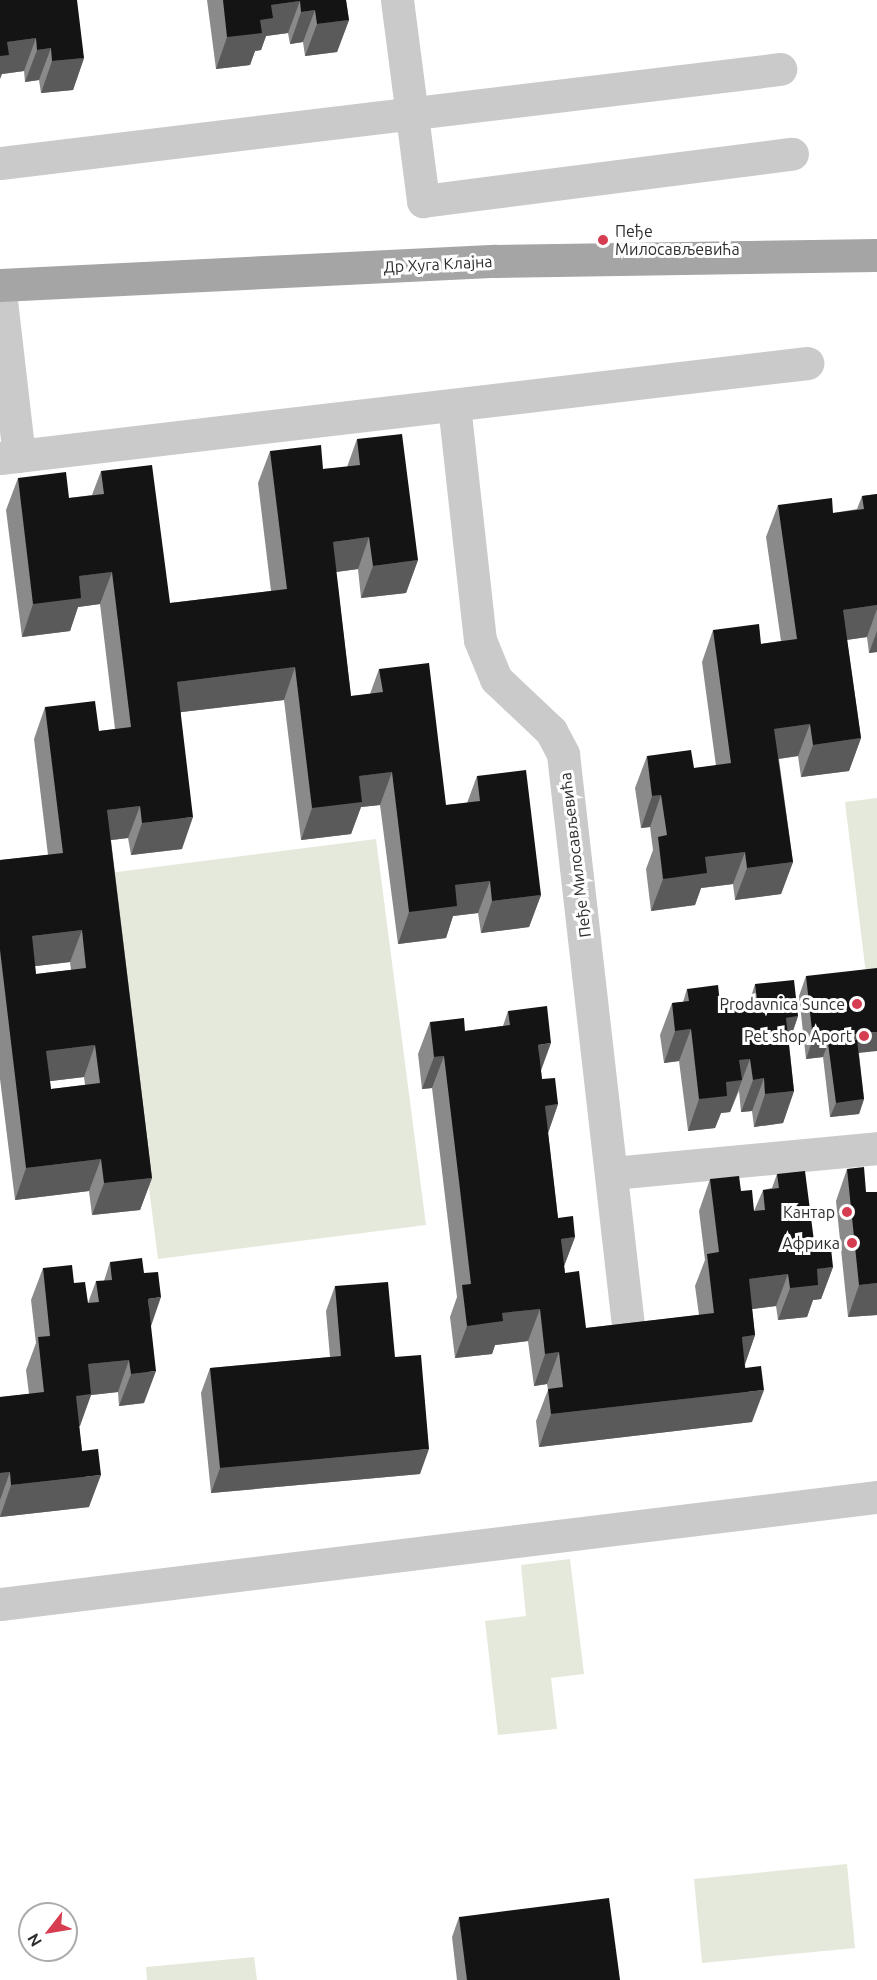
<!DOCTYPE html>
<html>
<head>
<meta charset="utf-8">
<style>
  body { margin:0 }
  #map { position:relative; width:877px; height:1980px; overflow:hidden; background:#fff; font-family:Ubuntu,sans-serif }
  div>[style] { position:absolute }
  .green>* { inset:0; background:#e4e9dc }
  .minor>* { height:33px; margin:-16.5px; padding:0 16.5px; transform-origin:16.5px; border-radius:16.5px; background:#cacaca }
  .major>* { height:33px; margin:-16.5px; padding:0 16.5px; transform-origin:16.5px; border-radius:16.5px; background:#a5a5a5 }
  .wall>* { inset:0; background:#8a8a8a }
  .shaded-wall>* { inset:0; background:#5a5a5a }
  .building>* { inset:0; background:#141414 }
  .dots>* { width:16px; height:16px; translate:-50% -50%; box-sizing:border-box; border:3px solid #fff; border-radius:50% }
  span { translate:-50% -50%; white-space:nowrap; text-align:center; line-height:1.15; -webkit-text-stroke:6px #fff; paint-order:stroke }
  .poi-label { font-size:16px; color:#2d2d2d }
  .left { translate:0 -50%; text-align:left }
  .right { translate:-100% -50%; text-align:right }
  .street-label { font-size:16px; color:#2d2d2d }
  .north { position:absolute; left:18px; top:1902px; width:60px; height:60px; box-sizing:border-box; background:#fff; border:2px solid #ababab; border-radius:50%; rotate:239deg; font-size:16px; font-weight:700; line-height:24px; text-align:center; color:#2d2d2d }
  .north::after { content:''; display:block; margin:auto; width:21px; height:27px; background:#d63d51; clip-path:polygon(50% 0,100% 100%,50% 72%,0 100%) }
</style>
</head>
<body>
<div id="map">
  <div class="green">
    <div style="clip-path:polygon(877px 798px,877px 973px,866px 974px,845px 802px)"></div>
    <div style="clip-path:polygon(376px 839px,426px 1225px,158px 1259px,109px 873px)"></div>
    <div style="clip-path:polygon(570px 1559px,584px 1674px,551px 1678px,557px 1729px,498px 1735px,485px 1621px,526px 1616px,521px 1565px)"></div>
    <div style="clip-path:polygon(847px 1864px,855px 1948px,702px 1963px,694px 1879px)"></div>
    <div style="clip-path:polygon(254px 1957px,257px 1980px,147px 1980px,146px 1967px)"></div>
  </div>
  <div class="minor">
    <div style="left:397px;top:0;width:203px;rotate:82.6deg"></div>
    <div style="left:423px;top:201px;width:372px;rotate:-7.3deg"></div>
    <div style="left:0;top:163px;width:786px;rotate:-6.87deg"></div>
    <div style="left:0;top:292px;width:165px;rotate:83.4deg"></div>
    <div style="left:454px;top:405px;width:236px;rotate:83.7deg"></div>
    <div style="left:480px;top:640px;width:42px;rotate:67.7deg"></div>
    <div style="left:496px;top:679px;width:76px;rotate:43.4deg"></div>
    <div style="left:551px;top:731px;width:26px;rotate:62deg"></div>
    <div style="left:563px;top:754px;width:584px;rotate:83.51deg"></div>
    <div style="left:0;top:458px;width:813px;rotate:-6.71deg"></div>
    <div style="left:613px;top:1173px;width:265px;rotate:-5.4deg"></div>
    <div style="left:0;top:1604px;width:884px;rotate:-6.96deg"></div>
  </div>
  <div class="major">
    <div style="left:0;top:285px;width:496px;rotate:-2.8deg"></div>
    <div style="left:495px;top:261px;width:382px;rotate:-0.9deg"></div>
  </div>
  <div class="wall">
    <div style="clip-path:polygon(0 0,84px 58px,73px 90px,41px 93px,39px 80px,25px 82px,24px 71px,2px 74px)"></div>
    <div style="clip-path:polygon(207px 0,346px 0,349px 20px,337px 52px,305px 56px,303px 42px,290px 44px,288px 33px,266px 36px,261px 50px,255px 51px,250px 65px,216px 69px)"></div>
    <div style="clip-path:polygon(evenodd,357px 439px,418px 560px,406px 593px,361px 598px,358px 569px,336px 572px,351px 696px,370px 694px,379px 669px,446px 805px,467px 803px,477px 776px,541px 895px,529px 927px,481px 933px,478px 913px,453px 916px,446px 938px,398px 944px,380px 805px,361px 807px,351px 834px,301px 840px,284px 700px,181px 712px,182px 849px,131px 855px,128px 838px,111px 840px,152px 1178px,140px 1210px,92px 1215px,89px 1191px,15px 1200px,0 1079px,0 860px,48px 855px,34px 739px,45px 707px,99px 731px,115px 729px,100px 604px,78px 607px,70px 631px,22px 637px,6px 510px,18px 478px,69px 498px,92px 495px,101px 471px,170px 603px,271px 591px,258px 483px,270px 451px,323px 469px,347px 467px,357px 439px,70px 962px,71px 970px,36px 974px,35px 966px,70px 962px,357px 439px,84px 1077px,85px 1085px,51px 1089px,50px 1081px,84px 1077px)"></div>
    <div style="clip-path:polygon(877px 494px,877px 652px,869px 653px,867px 637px,847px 640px,861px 738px,849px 771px,801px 777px,798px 756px,779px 759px,793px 862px,781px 894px,735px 900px,733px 884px,701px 888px,695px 905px,651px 911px,646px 869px,653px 850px,650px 827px,641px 828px,635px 788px,647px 756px,694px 768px,716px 766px,702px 662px,713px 630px,761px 644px,781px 641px,766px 537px,778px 505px,833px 513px,857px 509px,862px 496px)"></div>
    <div style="clip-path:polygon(806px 976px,859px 1053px,864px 1099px,859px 1114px,830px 1117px,823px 1057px,806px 1059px,799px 996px)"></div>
    <div style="clip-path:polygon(755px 984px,798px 1016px,789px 1043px,794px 1091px,783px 1123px,754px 1127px,752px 1111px,741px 1112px,739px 1091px,730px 1112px,721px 1113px,715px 1128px,688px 1131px,679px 1061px,664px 1063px,660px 1035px,672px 1003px,683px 1002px,687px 989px,720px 1003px,750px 1000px)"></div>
    <div style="clip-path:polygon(508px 1011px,541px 1071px,542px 1079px,558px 1104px,548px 1133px,558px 1218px,575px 1237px,564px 1266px,565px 1273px,586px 1328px,699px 1315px,695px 1286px,705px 1260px,699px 1211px,710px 1179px,741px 1191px,754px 1211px,763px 1190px,772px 1188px,777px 1174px,814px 1241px,833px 1267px,821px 1299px,813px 1300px,807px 1317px,778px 1320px,776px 1306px,752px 1309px,755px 1335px,745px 1364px,752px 1422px,539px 1447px,536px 1421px,548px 1390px,547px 1384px,534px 1386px,528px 1341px,495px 1345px,492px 1354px,455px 1358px,450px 1317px,457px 1297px,447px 1213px,432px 1088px,422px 1089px,418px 1054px,430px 1022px,465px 1031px,503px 1026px)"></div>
    <div style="clip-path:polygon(847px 1169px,866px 1192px,877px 1192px,877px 1315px,848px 1317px,836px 1201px)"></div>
    <div style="clip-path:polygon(110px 1262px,151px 1326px,144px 1403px,119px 1406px,118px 1392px,91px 1395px,79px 1426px,89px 1507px,0 1517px,0 1397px,29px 1394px,26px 1370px,36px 1343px,31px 1300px,43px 1268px,74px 1283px,88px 1303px,96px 1281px,104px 1281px)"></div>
    <div style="clip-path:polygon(335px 1286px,395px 1357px,420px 1474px,211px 1493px,201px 1393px,210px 1368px,330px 1357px,326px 1311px)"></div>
    <div style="clip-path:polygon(459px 1917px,620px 1980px,457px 1980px,452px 1937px)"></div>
  </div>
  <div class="shaded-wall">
    <div style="clip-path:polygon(300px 1px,288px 33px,266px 36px,261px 50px,255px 51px,250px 65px,216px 69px,227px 37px,271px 5px)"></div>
    <div style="clip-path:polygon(315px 10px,303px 42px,290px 44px,301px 12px)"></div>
    <div style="clip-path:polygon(349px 20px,337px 52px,305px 56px,317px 24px)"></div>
    <div style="clip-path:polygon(36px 38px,24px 71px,2px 74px,0 79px,0 56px,7px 42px)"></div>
    <div style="clip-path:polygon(51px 48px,39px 80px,25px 82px,37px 50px)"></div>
    <div style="clip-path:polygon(84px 58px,73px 90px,41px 93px,52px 61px)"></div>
    <div style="clip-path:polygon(369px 537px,358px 569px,321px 574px,333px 542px)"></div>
    <div style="clip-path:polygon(418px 560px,406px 593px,361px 598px,373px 566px)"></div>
    <div style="clip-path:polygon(112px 572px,100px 604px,78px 607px,70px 631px,22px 637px,33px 604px,79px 576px)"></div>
    <div style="clip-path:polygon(877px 605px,877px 609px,867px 637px,831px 642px,843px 610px)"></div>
    <div style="clip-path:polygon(877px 631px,877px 652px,869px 653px)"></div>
    <div style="clip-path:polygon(295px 667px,284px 700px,165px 714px,177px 682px)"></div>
    <div style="clip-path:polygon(810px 724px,798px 756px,763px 761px,774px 729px)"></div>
    <div style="clip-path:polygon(861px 738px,849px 771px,801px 777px,813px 745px)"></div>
    <div style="clip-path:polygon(392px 772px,380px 805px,361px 807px,351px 834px,301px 840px,312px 808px,359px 776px)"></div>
    <div style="clip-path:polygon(661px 795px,650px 827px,641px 828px,652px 796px)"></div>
    <div style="clip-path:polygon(140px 806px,128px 838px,95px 842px,107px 810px)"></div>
    <div style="clip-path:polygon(193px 817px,182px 849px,131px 855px,142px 823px)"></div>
    <div style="clip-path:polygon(745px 852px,733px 884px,701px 888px,695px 905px,651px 911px,663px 879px,705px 857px)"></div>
    <div style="clip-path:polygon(793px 862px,781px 894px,735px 900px,747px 868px)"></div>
    <div style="clip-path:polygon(490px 881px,478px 913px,453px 916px,446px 938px,398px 944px,409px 912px,455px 885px)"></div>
    <div style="clip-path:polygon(541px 895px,529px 927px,481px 933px,492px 901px)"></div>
    <div style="clip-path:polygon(82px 930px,70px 962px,20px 968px,32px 936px)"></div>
    <div style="clip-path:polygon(798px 1016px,787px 1048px,786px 1018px)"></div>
    <div style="clip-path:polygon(691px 1029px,679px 1061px,664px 1063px,675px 1031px)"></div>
    <div style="clip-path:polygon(877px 1032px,877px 1051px,830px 1056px,828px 1043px,823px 1057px,806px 1059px,813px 1039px)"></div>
    <div style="clip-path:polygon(551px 1043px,539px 1076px,538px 1045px)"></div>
    <div style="clip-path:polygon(95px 1045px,84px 1077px,35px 1083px,46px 1051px)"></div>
    <div style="clip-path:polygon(444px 1056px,432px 1088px,422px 1089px,434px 1057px)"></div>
    <div style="clip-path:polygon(750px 1059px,730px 1112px,721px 1113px,715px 1128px,688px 1131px,699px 1099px,726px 1082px,739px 1060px)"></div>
    <div style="clip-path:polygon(764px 1078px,752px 1111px,741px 1112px,753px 1080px)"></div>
    <div style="clip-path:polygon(794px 1091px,783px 1123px,754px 1127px,765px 1094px)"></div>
    <div style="clip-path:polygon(864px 1099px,859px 1114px,830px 1117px,836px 1103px)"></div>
    <div style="clip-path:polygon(558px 1104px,547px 1136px,545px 1106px)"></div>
    <div style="clip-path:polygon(101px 1159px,89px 1191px,15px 1200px,26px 1168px)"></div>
    <div style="clip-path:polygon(152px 1178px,140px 1210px,92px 1215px,104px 1183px)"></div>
    <div style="clip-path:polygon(575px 1237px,563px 1269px,561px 1239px)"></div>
    <div style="clip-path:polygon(833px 1267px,821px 1299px,813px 1300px,807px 1317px,778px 1320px,790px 1288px,817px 1269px)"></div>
    <div style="clip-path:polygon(788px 1274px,776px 1306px,737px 1311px,749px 1279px)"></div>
    <div style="clip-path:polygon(877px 1283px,877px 1315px,848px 1317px,859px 1285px)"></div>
    <div style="clip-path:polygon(161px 1297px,150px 1329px,148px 1299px)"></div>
    <div style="clip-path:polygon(540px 1309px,528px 1341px,495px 1345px,492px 1354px,455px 1358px,467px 1326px,502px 1313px)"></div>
    <div style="clip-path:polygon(755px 1335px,744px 1367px,742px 1337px)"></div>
    <div style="clip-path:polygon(559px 1352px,547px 1384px,534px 1386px,545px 1354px)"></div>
    <div style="clip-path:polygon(129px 1360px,118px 1392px,91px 1395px,80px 1426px,64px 1428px,88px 1364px)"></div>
    <div style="clip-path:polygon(156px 1371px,144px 1403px,119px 1406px,131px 1374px)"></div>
    <div style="clip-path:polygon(764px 1390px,752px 1422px,539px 1447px,551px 1414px)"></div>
    <div style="clip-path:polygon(429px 1449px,420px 1474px,211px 1493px,220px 1468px)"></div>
    <div style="clip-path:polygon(10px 1472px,0 1500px,0 1473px)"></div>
    <div style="clip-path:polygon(101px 1475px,89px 1507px,0 1517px,11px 1485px)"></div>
  </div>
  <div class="building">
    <div style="clip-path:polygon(0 0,77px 0,84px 58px,52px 61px,51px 48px,37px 50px,36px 38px,7px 42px,9px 55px,0 56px)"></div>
    <div style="clip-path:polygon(223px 0,346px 0,349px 20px,317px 24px,315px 10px,301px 12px,300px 1px,271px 5px,273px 18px,260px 20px,262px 33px,227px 37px)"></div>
    <div style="clip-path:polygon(evenodd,402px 434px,418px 560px,373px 566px,369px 537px,333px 542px,351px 696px,383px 692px,379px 669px,429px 663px,446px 805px,480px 801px,477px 776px,526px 770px,541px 895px,492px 901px,490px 881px,455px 885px,457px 906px,409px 912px,392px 772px,359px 776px,362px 802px,312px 808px,295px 667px,177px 682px,193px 817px,142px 823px,140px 806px,107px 810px,152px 1178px,104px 1183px,101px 1159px,26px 1168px,0 950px,0 860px,63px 853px,45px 707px,95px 701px,99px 731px,131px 727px,112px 572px,79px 576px,81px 598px,33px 604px,18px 478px,66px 472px,69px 498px,104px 494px,101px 471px,152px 465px,170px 603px,287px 589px,270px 451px,321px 445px,323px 469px,360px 465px,357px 439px,402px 434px,82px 930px,86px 968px,36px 974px,32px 936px,82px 930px,402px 434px,95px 1045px,100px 1083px,51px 1089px,46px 1051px,95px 1045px)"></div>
    <div style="clip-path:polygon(877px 494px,877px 605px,843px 610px,861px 738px,813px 745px,810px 724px,774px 729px,793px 862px,747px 868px,745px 852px,705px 857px,707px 873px,663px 879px,658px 837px,667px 835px,661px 795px,652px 796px,647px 756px,691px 750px,694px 768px,731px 763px,713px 630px,759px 624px,761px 644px,797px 639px,778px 505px,832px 498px,833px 513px,864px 509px,862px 496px)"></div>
    <div style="clip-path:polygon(877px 968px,877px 1032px,813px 1039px,806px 976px)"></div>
    <div style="clip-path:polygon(794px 980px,798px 1016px,786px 1018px,794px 1091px,765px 1094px,764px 1078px,753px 1080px,750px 1059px,739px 1060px,742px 1080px,726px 1082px,727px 1096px,699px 1099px,691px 1029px,675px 1031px,672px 1003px,689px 1001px,687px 989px,718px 985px,720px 1003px,757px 999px,755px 984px)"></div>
    <div style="clip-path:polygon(547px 1006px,551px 1043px,538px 1045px,542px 1079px,555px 1078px,558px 1104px,545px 1106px,547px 1123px,558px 1218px,573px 1216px,575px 1237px,561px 1239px,565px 1273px,579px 1271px,586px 1328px,714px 1313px,707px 1254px,719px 1252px,710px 1179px,739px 1176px,741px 1191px,752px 1190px,754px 1211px,765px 1210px,763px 1190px,779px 1188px,777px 1174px,805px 1171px,814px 1241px,830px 1239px,833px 1267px,817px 1269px,818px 1285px,790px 1288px,788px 1274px,749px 1279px,755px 1335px,742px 1337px,745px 1368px,761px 1366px,764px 1390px,551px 1414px,548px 1389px,563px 1387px,559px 1352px,545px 1354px,540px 1309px,502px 1313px,503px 1321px,467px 1326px,462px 1285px,471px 1284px,459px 1181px,444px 1056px,434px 1057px,430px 1022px,464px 1018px,465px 1031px,510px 1025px,508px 1011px)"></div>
    <div style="clip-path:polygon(857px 1040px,864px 1099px,836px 1103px,828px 1043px)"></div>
    <div style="clip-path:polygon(864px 1167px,866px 1192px,877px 1192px,877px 1283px,859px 1285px,847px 1169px)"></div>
    <div style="clip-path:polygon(142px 1258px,144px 1273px,158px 1272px,161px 1297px,148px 1299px,156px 1371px,131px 1374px,129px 1360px,88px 1364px,91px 1394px,76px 1396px,82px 1451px,98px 1449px,101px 1475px,11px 1485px,10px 1472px,0 1473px,0 1397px,44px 1392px,38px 1337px,50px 1336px,43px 1268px,72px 1265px,74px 1283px,85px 1282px,88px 1303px,99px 1302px,96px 1281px,112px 1280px,110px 1262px)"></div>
    <div style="clip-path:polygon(388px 1282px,395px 1357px,421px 1355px,429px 1449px,220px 1468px,210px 1368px,341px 1356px,335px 1286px)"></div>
    <div style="clip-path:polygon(609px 1898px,620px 1980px,467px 1980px,459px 1917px)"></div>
  </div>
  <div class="dots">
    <div style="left:603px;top:240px;background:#d63d51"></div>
    <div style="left:857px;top:1004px;background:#d63d51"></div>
    <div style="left:864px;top:1036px;background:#d63d51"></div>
    <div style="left:847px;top:1212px;background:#d63d51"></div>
    <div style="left:852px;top:1243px;background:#d63d51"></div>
  </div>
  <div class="poi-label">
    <span class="left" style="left:615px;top:240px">Пеђе<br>Милосављевића</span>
    <span class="right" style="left:845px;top:1004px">Prodavnica Sunce</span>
    <span class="right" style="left:852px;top:1036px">Pet shop Aport</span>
    <span class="right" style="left:835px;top:1212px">Кантар</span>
    <span class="right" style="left:840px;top:1243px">Африка</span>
  </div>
  <div class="street-label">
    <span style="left:438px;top:264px;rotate:-3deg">Др Хуга Клајна</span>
    <span style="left:575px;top:855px;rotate:-97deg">Пеђе Милосављевића</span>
  </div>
  <div class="north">N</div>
</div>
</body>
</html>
